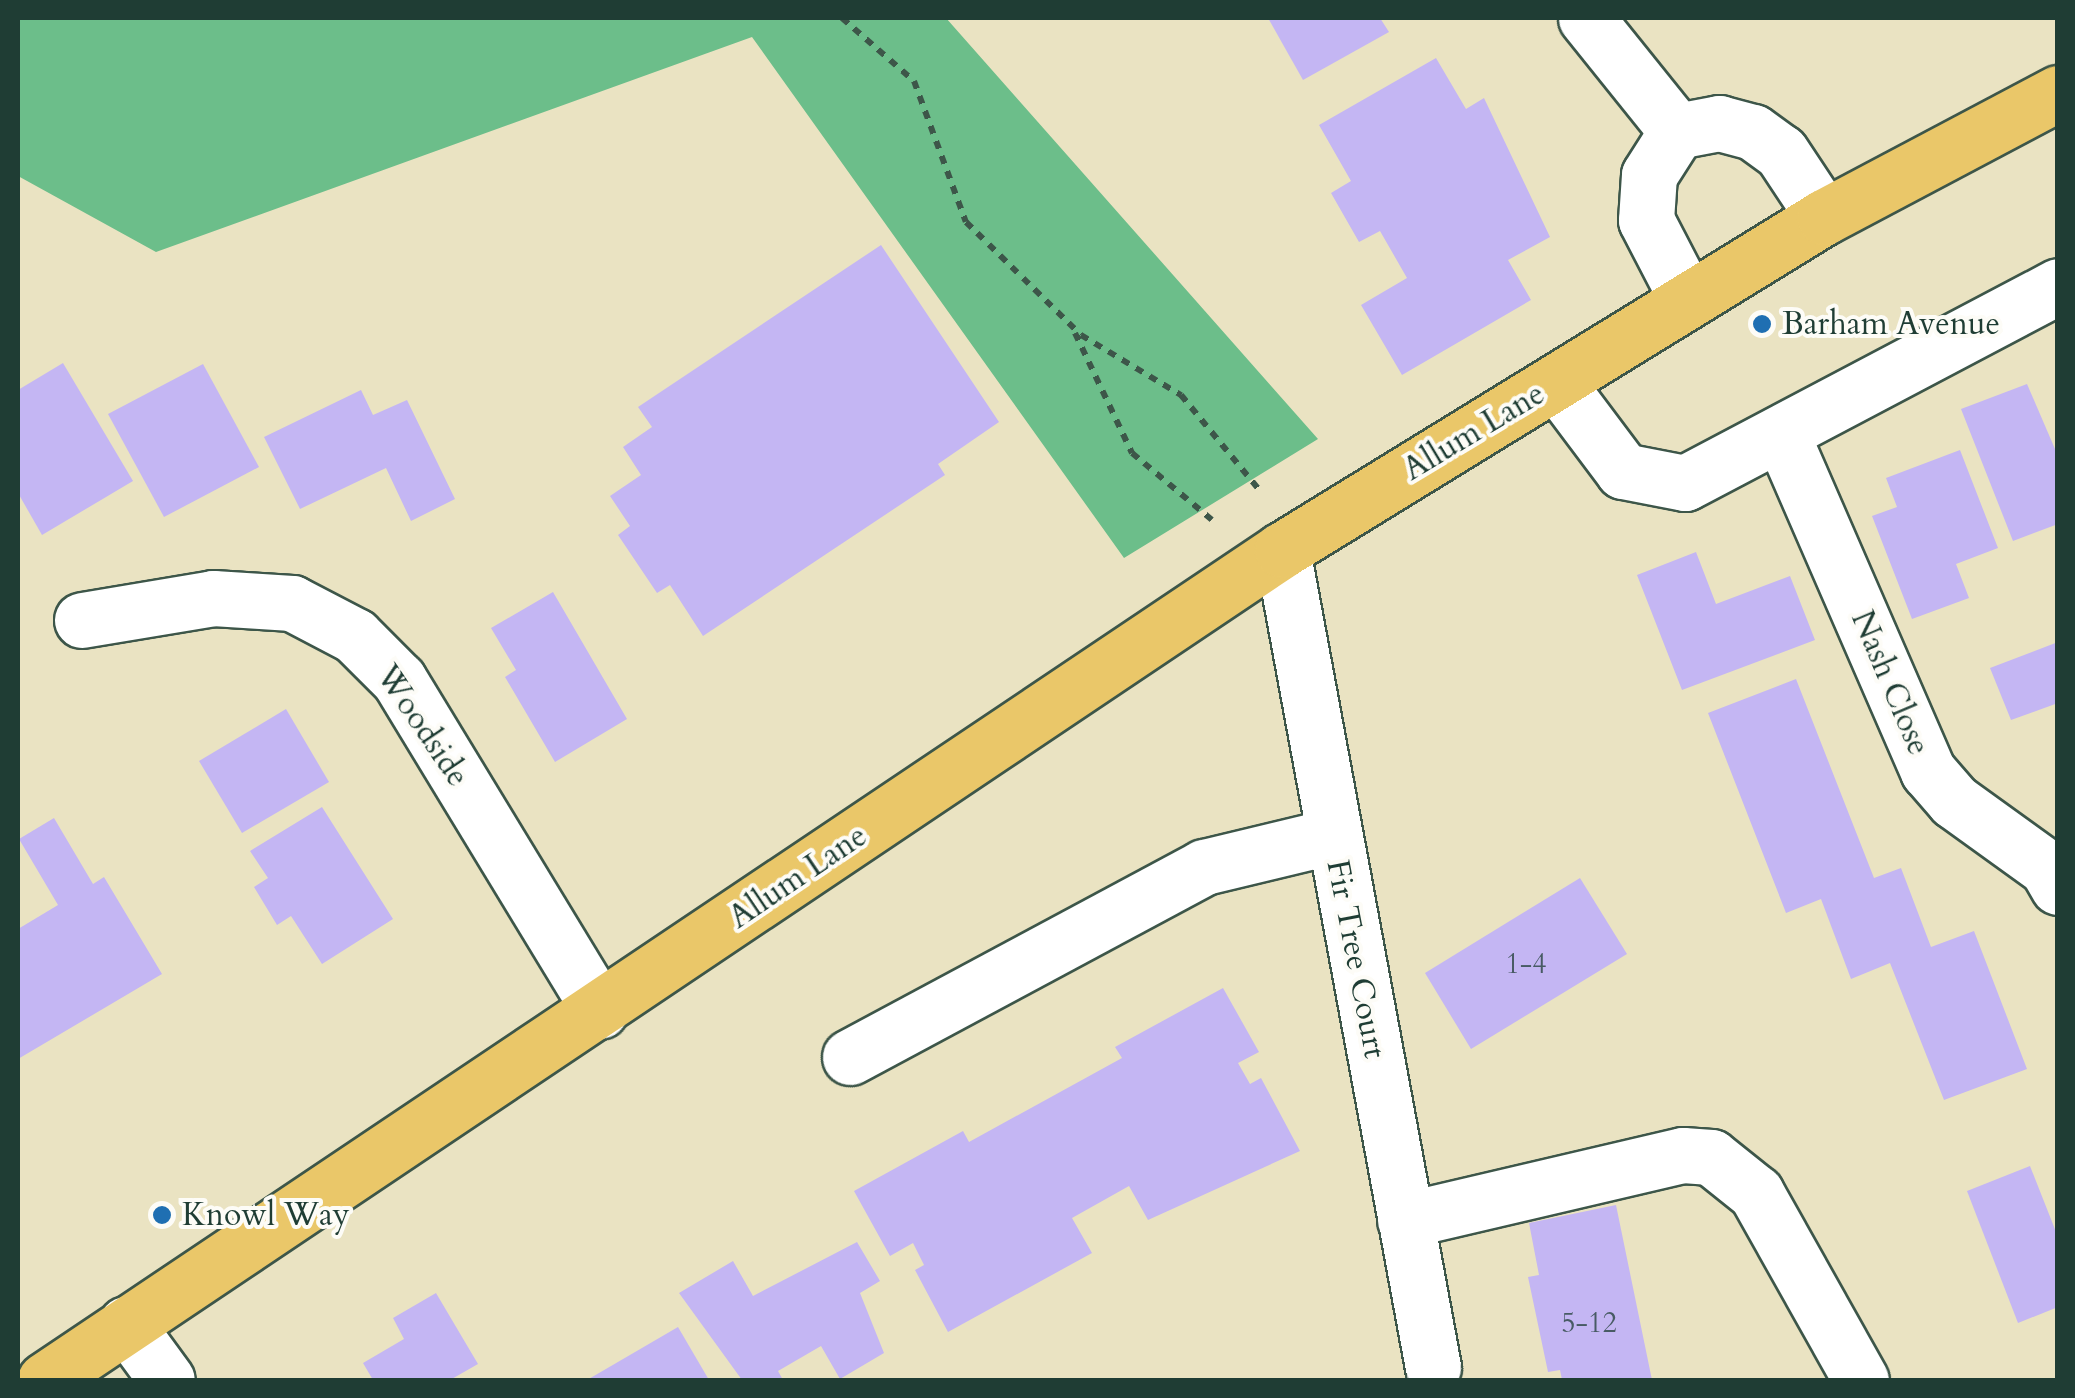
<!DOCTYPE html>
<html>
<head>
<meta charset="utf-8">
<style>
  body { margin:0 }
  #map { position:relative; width:2075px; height:1398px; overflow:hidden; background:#eae3c2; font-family:Cardo,serif }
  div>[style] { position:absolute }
  .forest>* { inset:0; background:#6cbe8a }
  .building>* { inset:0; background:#c4b6f3 }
  .path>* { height:6px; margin-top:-3px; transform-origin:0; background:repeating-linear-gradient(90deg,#3d5649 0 8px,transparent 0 16px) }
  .roads { filter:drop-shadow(2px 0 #3d5649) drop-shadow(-2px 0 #3d5649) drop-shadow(0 2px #3d5649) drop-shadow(0 -2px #3d5649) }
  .minor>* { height:55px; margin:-27.5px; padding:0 27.5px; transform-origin:27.5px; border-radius:27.5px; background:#fff }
  .major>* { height:55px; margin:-27.5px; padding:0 27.5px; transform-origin:27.5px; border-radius:27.5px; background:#eac769 }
  .dots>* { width:28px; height:28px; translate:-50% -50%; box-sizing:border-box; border:5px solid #fdfcf7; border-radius:50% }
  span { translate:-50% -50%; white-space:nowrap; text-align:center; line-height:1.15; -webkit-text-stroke:8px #fdfcf7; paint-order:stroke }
  .number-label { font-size:28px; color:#485b64 }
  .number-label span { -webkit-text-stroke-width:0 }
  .poi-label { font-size:32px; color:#1f3d34 }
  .left { translate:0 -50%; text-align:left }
  .street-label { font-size:32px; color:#1f3d34 }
  .frame { position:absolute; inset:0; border:20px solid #1f3d34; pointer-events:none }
</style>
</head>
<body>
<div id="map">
  <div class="forest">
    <div style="clip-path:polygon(18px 18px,946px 18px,1318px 439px,1124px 558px,752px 37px,156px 252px,18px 176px)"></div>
  </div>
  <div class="building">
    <div style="clip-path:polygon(1268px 18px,1380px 18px,1389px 32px,1303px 80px)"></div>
    <div style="clip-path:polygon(1436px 58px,1466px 109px,1484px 98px,1550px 237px,1508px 260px,1531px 300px,1402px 375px,1361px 305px,1407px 278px,1380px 231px,1359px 242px,1331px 193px,1351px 181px,1319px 125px)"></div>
    <div style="clip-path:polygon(881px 245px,999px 422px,938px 464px,945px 475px,703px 636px,670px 585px,657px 593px,618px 535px,630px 526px,610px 496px,641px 475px,623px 447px,652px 427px,638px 407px)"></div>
    <div style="clip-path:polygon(63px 363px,133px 481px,42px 535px,18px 493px,18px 390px)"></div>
    <div style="clip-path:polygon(203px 364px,259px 467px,164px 517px,108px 414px)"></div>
    <div style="clip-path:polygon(2027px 384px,2058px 456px,2058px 524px,2013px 541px,1961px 409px)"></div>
    <div style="clip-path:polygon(361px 390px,373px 415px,407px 400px,455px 499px,411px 521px,386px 468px,300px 509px,264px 437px)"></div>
    <div style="clip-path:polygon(1960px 450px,1998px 548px,1956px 564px,1969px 598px,1912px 619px,1872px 516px,1897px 507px,1886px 478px)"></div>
    <div style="clip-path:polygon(1696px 552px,1716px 604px,1790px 576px,1815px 640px,1682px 690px,1637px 575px)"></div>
    <div style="clip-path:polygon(553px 592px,627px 719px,555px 762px,505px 677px,516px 670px,491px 628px)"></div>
    <div style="clip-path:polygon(2058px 642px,2058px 703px,2011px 720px,1990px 668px)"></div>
    <div style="clip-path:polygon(1796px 679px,1874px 878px,1901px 868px,1931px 947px,1974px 931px,2027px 1069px,1944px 1100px,1890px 963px,1851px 979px,1821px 899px,1786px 913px,1708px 713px)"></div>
    <div style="clip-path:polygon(286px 709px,329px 782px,242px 833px,199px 761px)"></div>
    <div style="clip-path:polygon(322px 807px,393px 919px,322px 964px,291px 916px,277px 925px,254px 887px,268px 878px,250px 851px)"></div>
    <div style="clip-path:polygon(54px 818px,93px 884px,104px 877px,162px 974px,18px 1059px,18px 929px,58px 905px,19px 839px)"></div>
    <div style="clip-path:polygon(1580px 878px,1627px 954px,1471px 1049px,1425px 973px)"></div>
    <div style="clip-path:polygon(1223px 988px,1259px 1052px,1238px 1063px,1250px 1084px,1261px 1078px,1300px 1151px,1148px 1220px,1129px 1186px,1072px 1218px,1092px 1253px,948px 1332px,915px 1270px,924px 1265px,913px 1243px,890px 1256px,854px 1191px,963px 1131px,969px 1142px,1122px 1058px,1115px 1047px)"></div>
    <div style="clip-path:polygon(2030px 1166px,2058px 1237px,2058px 1307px,2018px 1323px,1967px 1191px)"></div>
    <div style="clip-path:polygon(1616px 1205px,1652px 1380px,1562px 1380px,1560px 1370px,1548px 1372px,1528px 1277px,1539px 1275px,1529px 1223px)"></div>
    <div style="clip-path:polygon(857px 1242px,880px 1281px,860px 1293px,884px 1353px,840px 1379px,821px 1346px,778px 1371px,783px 1380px,742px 1380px,679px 1293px,733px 1261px,753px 1296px)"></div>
    <div style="clip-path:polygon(436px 1293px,478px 1364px,450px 1380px,373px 1380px,363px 1363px,404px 1339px,393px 1318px)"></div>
    <div style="clip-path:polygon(678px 1327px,709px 1380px,587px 1380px)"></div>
  </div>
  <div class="path">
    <div style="left:842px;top:18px;width:96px;rotate:41.2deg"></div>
    <div style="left:914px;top:81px;width:150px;rotate:69.8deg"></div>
    <div style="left:966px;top:222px;width:161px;rotate:44.5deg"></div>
    <div style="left:1081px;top:335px;width:117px;rotate:31deg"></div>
    <div style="left:1181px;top:395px;width:124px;rotate:50.5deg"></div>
    <div style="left:1075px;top:333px;width:133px;rotate:64.6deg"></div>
    <div style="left:1132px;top:453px;width:104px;rotate:39.9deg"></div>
  </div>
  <div class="roads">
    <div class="minor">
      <div style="left:1586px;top:18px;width:145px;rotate:51.2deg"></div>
      <div style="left:1687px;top:299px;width:89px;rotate:-117.4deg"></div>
      <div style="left:1646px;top:220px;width:45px;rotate:-86.2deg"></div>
      <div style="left:1649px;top:175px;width:52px;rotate:-57.5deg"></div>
      <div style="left:1677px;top:131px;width:43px;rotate:-10.8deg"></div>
      <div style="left:1719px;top:123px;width:35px;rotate:15deg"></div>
      <div style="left:1753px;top:132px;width:34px;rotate:36deg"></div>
      <div style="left:1781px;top:152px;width:78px;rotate:56.5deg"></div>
      <div style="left:1557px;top:383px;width:110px;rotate:53.1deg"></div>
      <div style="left:1623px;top:471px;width:63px;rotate:11deg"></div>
      <div style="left:1685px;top:483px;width:422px;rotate:-27.8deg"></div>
      <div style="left:1781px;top:433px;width:369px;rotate:66.5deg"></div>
      <div style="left:1928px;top:771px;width:40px;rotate:49deg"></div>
      <div style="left:1954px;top:801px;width:115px;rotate:35.8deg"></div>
      <div style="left:2047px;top:868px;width:22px;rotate:60deg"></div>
      <div style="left:1282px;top:550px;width:831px;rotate:79.53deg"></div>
      <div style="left:82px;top:620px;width:133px;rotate:-9.5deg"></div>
      <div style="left:213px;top:598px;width:79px;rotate:3.6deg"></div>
      <div style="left:292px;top:603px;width:71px;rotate:27.6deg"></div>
      <div style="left:355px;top:636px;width:62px;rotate:45deg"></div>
      <div style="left:399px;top:680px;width:387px;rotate:58.7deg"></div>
      <div style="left:850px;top:1057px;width:402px;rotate:-28.2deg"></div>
      <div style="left:1204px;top:867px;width:133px;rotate:-13.5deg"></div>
      <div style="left:1405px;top:1220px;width:285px;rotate:-13.2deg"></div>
      <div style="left:1683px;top:1155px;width:28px;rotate:4deg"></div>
      <div style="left:1711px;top:1157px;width:58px;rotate:38.7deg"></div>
      <div style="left:1756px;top:1193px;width:214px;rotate:60.7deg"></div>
      <div style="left:126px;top:1324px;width:69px;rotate:53.8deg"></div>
    </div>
    <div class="major">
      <div style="left:45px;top:1380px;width:1490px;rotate:-33.86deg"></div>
      <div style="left:1282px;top:550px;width:636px;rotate:-31.57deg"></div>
      <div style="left:1824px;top:217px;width:265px;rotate:-27.9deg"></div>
    </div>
  </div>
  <div class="dots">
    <div style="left:1762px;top:324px;background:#1f6fb2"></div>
    <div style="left:162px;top:1215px;background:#1f6fb2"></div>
  </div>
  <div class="number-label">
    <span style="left:1526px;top:964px">1-4</span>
    <span style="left:1589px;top:1323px">5-12</span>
  </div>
  <div class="poi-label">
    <span class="left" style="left:1782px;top:324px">Barham Avenue</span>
    <span class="left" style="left:182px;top:1215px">Knowl Way</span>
  </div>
  <div class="street-label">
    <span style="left:1474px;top:432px;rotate:-31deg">Allum Lane</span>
    <span style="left:1890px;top:683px;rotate:67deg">Nash Close</span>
    <span style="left:422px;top:726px;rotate:56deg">Woodside</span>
    <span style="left:798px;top:877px;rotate:-34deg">Allum Lane</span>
    <span style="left:1356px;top:959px;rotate:79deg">Fir Tree Court</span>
  </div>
  <div class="frame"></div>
</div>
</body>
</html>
